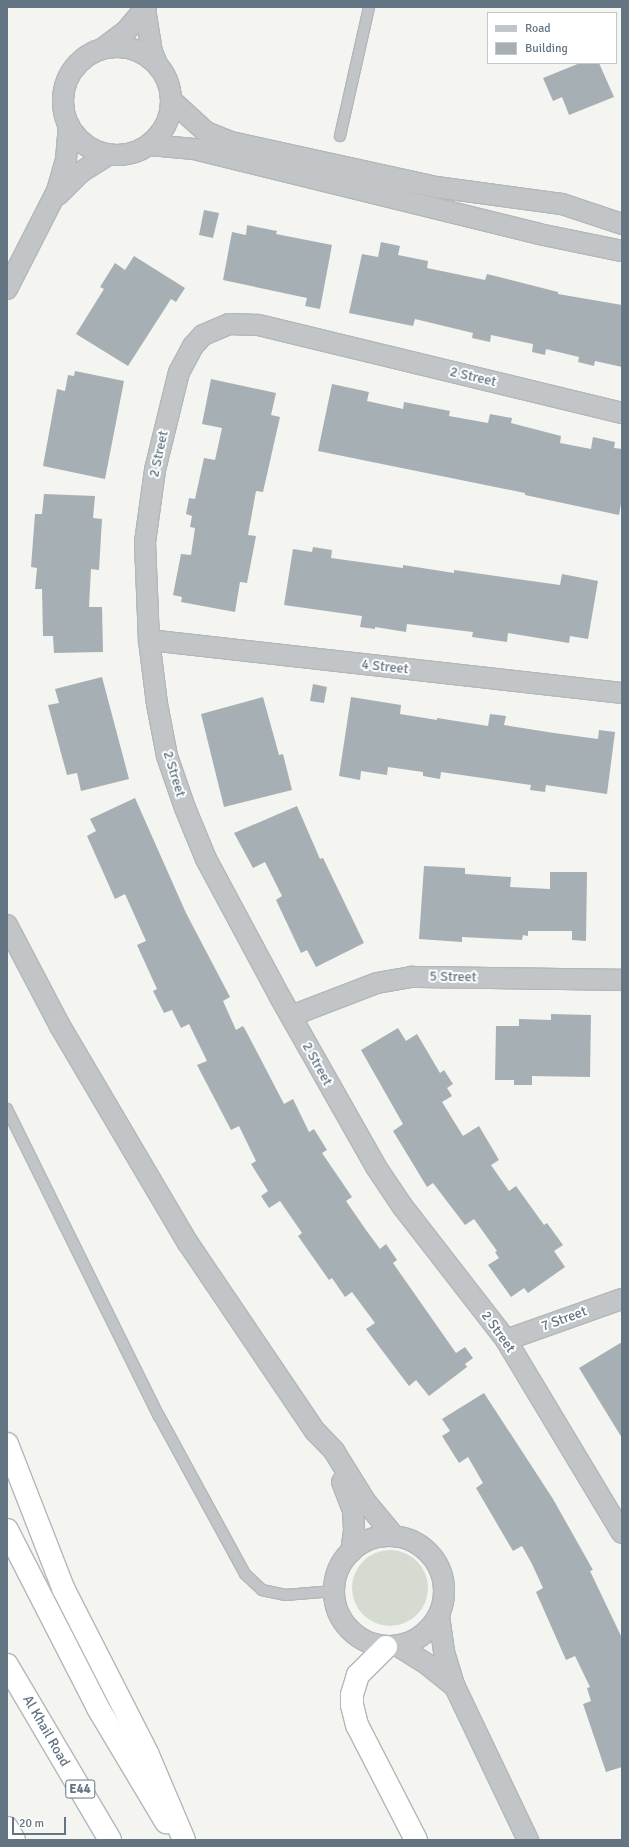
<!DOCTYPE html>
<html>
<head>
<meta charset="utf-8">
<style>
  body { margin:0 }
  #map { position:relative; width:629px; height:1847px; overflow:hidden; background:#f4f4f0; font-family:Signika,sans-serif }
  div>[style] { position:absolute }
  .green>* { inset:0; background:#d5dbd1 }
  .round { border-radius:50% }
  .building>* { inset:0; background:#a6afb4 }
  .roads { filter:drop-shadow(1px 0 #b4b7ba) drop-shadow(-1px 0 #b4b7ba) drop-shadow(0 1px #b4b7ba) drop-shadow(0 -1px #b4b7ba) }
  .lane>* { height:10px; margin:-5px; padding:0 5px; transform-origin:5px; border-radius:5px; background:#c1c5c8 }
  .street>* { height:20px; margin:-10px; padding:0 10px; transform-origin:10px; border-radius:10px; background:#c1c5c8 }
  .street>.ring { margin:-10px; padding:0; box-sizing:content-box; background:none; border:20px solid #c1c5c8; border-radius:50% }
  .highway>* { height:22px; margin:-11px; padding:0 11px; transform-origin:11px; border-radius:11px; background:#fff }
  span { translate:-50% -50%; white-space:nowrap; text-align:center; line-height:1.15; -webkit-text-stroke:4px #fff; paint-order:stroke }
  .shield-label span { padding:1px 3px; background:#fff; border:1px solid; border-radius:3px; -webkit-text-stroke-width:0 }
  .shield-label { font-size:13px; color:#637482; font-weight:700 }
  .street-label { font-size:14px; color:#637482 }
  .frame { position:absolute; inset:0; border:8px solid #637482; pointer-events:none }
  .legend { position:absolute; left:487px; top:12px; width:130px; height:52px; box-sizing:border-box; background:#fff; border:1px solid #c1c7cd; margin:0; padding:5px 7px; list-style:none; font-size:12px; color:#637482 }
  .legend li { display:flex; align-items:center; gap:8px; height:20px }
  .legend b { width:20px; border:1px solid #c1c7cd }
  .scale { position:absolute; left:12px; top:1817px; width:54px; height:18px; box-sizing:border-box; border:2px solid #637482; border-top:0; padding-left:5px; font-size:12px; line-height:14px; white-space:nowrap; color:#637482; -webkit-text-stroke:3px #fff; paint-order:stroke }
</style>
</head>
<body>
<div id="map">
  <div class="green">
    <div class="round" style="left:352px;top:1550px;width:76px;height:76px"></div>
  </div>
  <div class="building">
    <div style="clip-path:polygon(580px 63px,599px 63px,614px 97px,569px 115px,562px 97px,553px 101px,543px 78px)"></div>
    <div style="clip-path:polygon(204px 210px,219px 213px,213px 238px,199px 235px)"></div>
    <div style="clip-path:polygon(247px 225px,277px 231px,276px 234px,332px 245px,320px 309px,305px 306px,307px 298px,223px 280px,232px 232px,246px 235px)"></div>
    <div style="clip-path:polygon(381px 242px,400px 246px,398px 255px,428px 261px,427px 268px,485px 280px,487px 274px,558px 292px,558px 294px,622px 305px,622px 367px,595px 361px,594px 366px,578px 362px,579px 357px,546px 349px,545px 355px,532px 352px,533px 344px,491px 335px,490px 342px,472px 338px,473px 333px,415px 319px,413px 326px,349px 313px,362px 254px,378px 257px)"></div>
    <div style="clip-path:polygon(134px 256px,185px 288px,176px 302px,171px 299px,128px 366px,76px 334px,104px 289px,100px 287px,115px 263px,125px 270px)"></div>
    <div style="clip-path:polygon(75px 371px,124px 381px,105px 479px,43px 466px,57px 389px,65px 391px,68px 375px,74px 376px)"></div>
    <div style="clip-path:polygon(211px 379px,276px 393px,271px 415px,280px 417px,263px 492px,256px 491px,248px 535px,256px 536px,247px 583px,240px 582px,235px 612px,181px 602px,182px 597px,173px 595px,181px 554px,191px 555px,195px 528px,190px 527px,192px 516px,186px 514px,189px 498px,195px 499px,204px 458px,215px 460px,222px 428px,202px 424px)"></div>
    <div style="clip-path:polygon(332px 384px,369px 392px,367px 401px,403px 409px,404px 402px,450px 411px,449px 416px,488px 423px,490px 414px,512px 418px,511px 423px,561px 436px,560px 443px,591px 449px,593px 437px,615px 442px,614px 448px,622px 449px,622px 498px,619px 515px,525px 495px,525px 493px,318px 451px)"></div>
    <div style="clip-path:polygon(44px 494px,95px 496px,93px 518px,102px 519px,99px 570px,91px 569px,89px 607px,102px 607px,103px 652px,54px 653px,53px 636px,43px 636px,42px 589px,35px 589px,37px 568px,31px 567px,35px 514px,42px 514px)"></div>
    <div style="clip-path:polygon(313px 547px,332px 550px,331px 558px,403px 568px,403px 565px,454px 573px,454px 570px,560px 585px,562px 574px,598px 581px,588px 639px,570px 636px,569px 643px,508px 633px,507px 642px,472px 637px,473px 632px,407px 624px,406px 632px,375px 627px,375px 629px,360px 627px,362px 616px,284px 605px,293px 549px,312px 552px)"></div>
    <div style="clip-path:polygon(102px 677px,129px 779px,81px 791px,77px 773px,67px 775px,48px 705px,59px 703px,55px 689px)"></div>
    <div style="clip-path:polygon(313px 684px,327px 687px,324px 703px,310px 701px)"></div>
    <div style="clip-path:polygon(263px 697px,279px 755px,283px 754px,292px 790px,224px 807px,201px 714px)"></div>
    <div style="clip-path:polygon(351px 697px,401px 705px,400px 714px,437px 720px,437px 718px,488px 726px,490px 714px,506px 716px,504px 725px,554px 733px,598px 739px,599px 730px,615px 732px,607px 794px,546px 785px,545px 792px,530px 790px,531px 785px,441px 772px,440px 779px,423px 776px,423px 772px,388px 767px,387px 775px,361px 771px,360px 780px,339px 776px)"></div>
    <div style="clip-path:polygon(135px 798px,186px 913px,230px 997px,223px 1001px,236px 1030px,243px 1026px,246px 1031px,284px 1104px,293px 1099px,309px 1132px,314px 1129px,327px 1150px,322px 1153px,352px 1197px,346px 1201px,366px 1230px,380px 1249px,386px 1244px,397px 1260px,393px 1263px,456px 1353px,465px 1347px,473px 1358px,465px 1364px,467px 1367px,429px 1396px,416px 1380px,409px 1386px,384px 1353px,366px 1329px,375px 1323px,352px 1292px,345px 1297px,332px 1278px,329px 1280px,298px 1236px,302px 1233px,280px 1201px,269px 1208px,261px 1196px,268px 1191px,251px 1164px,256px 1161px,239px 1126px,231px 1130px,197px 1065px,207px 1061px,189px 1024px,181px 1028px,172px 1010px,164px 1013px,153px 991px,157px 989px,137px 945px,146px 941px,125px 894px,115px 899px,87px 836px,96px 831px,90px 819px)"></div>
    <div style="clip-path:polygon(297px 806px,320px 859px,323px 858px,364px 943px,316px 967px,307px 950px,301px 953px,276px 900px,282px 896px,265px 862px,253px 868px,234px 833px)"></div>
    <div style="clip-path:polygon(424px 866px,465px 868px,465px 874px,511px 877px,510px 887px,550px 889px,550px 872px,587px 872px,586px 941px,572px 940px,572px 931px,528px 931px,528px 936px,523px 935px,522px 940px,462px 937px,462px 942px,419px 939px)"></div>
    <div style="clip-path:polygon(551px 1014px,591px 1015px,590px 1077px,532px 1076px,532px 1085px,514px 1085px,514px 1080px,495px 1080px,496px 1026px,519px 1026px,519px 1019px,551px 1020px)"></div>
    <div style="clip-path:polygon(398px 1028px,406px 1041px,417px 1034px,440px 1073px,444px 1070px,453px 1084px,447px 1088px,452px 1096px,442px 1102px,463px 1136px,479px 1126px,499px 1160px,491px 1165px,509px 1191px,516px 1186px,544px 1225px,547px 1223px,563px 1245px,554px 1251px,565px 1267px,528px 1293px,524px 1288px,511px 1297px,488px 1265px,499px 1258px,495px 1252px,497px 1251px,474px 1219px,465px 1225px,433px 1183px,427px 1187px,393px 1131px,403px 1124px,361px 1050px)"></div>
    <div style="clip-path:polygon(622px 1342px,622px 1438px,579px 1368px)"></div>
    <div style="clip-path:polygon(484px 1393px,553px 1499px,593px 1570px,590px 1571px,622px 1638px,622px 1767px,606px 1772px,583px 1704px,591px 1701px,587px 1688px,590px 1687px,575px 1656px,566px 1660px,536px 1592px,543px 1588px,532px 1564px,522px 1546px,513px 1551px,476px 1488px,483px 1483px,468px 1457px,459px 1463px,442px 1436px,450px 1431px,442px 1419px)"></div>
  </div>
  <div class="roads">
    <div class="lane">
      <div style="left:340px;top:136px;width:132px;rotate:-77.3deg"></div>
      <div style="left:7px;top:1109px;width:343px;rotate:63.7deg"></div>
      <div style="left:159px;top:1416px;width:180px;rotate:61.4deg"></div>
      <div style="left:245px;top:1574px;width:23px;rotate:43deg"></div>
      <div style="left:262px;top:1590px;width:24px;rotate:12deg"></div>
      <div style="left:285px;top:1595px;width:49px;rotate:-4.7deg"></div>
    </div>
    <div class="street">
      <div style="left:145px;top:9px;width:44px;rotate:80.8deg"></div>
      <div style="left:152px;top:52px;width:13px;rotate:67deg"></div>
      <div class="ring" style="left:63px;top:47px;width:88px;height:88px"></div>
      <div style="left:102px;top:49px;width:30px;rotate:-37deg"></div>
      <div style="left:126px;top:31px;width:31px;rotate:-50deg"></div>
      <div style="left:171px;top:100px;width:47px;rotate:42.4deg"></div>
      <div style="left:206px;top:132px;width:27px;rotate:22deg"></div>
      <div style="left:231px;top:142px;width:210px;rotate:12.4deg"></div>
      <div style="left:436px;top:187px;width:127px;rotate:7.7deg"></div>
      <div style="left:562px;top:204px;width:63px;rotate:18.4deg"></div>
      <div style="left:150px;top:145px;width:44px;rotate:5.2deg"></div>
      <div style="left:194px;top:149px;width:355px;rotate:13.8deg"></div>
      <div style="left:539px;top:234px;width:85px;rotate:11.6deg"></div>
      <div style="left:58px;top:195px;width:33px;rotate:-45deg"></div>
      <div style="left:81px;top:172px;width:32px;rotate:-32deg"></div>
      <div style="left:7px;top:289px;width:110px;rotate:-63deg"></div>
      <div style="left:57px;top:191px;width:33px;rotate:-74deg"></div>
      <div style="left:66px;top:159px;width:34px;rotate:-85deg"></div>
      <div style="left:622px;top:413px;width:375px;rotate:-166.4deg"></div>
      <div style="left:257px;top:325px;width:28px;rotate:-178deg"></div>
      <div style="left:229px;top:324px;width:28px;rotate:157deg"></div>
      <div style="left:203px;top:335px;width:15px;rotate:132deg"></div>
      <div style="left:193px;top:346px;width:30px;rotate:118deg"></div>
      <div style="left:179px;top:372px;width:101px;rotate:103.8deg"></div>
      <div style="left:155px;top:470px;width:73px;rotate:97.9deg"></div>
      <div style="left:145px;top:542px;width:98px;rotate:87.7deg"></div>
      <div style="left:149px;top:640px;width:64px;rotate:82.9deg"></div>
      <div style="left:157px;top:704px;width:53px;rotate:79.1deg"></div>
      <div style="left:167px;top:756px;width:55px;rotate:70.9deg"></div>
      <div style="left:185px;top:808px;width:55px;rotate:67.6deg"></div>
      <div style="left:206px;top:859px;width:157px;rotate:61.8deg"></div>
      <div style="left:280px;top:997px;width:195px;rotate:60.5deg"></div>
      <div style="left:376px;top:1167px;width:48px;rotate:56deg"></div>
      <div style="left:403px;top:1207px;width:168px;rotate:52.2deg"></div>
      <div style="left:506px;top:1340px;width:225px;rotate:59deg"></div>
      <div style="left:149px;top:640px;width:476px;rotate:6.4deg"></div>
      <div style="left:7px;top:925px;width:114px;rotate:62.3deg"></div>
      <div style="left:60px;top:1026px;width:252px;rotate:59.5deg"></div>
      <div style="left:188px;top:1243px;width:227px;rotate:56deg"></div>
      <div style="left:315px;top:1431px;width:28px;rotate:46deg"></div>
      <div style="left:334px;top:1451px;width:59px;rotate:58.2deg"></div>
      <div style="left:365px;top:1501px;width:45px;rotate:50.4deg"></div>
      <div style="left:291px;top:1016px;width:92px;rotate:-21deg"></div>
      <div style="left:377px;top:983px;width:36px;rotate:-10deg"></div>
      <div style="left:412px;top:977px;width:210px;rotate:0.8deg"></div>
      <div style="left:506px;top:1340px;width:123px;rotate:-19.5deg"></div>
      <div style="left:342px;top:1482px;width:30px;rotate:69deg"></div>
      <div style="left:353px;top:1510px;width:21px;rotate:87deg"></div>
      <div style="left:354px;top:1531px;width:21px;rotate:98deg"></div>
      <div class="ring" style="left:334px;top:1536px;width:90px;height:90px"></div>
      <div style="left:439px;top:1616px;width:36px;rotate:82deg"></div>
      <div style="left:444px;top:1652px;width:37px;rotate:73deg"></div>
      <div style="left:455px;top:1687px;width:170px;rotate:64.5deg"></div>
      <div style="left:398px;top:1646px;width:36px;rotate:32deg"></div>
      <div style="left:428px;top:1665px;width:35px;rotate:39deg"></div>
    </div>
    <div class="highway">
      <div style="left:7px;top:1444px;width:155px;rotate:68.7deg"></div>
      <div style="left:63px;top:1588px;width:187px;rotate:63deg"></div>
      <div style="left:148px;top:1755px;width:92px;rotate:67deg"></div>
      <div style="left:7px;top:1530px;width:200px;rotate:62.9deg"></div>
      <div style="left:98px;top:1708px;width:133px;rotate:59.2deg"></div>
      <div style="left:386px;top:1647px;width:40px;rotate:135deg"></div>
      <div style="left:358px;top:1675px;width:21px;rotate:107deg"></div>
      <div style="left:352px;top:1695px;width:10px;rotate:90deg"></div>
      <div style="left:352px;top:1705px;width:21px;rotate:76deg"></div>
      <div style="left:357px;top:1725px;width:129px;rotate:62.8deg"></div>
      <div style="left:7px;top:1665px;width:203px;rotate:59.5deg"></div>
      <div style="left:7px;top:1828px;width:14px;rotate:60deg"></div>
    </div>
  </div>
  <div class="shield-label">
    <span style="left:80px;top:1789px">E44</span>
  </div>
  <div class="street-label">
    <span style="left:473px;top:377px;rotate:13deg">2 Street</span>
    <span style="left:159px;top:454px;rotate:-78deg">2 Street</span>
    <span style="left:385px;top:667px;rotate:6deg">4 Street</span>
    <span style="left:174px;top:774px;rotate:73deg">2 Street</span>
    <span style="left:453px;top:977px;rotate:1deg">5 Street</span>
    <span style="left:317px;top:1064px;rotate:61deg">2 Street</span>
    <span style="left:564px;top:1319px;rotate:-20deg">7 Street</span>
    <span style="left:498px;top:1332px;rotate:54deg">2 Street</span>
    <span style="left:46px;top:1731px;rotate:60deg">Al Khail Road</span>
  </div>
  <div class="frame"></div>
  <ul class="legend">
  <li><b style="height:5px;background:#c1c5c8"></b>Road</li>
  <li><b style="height:11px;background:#a6afb4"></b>Building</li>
  </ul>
  <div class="scale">20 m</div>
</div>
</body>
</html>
